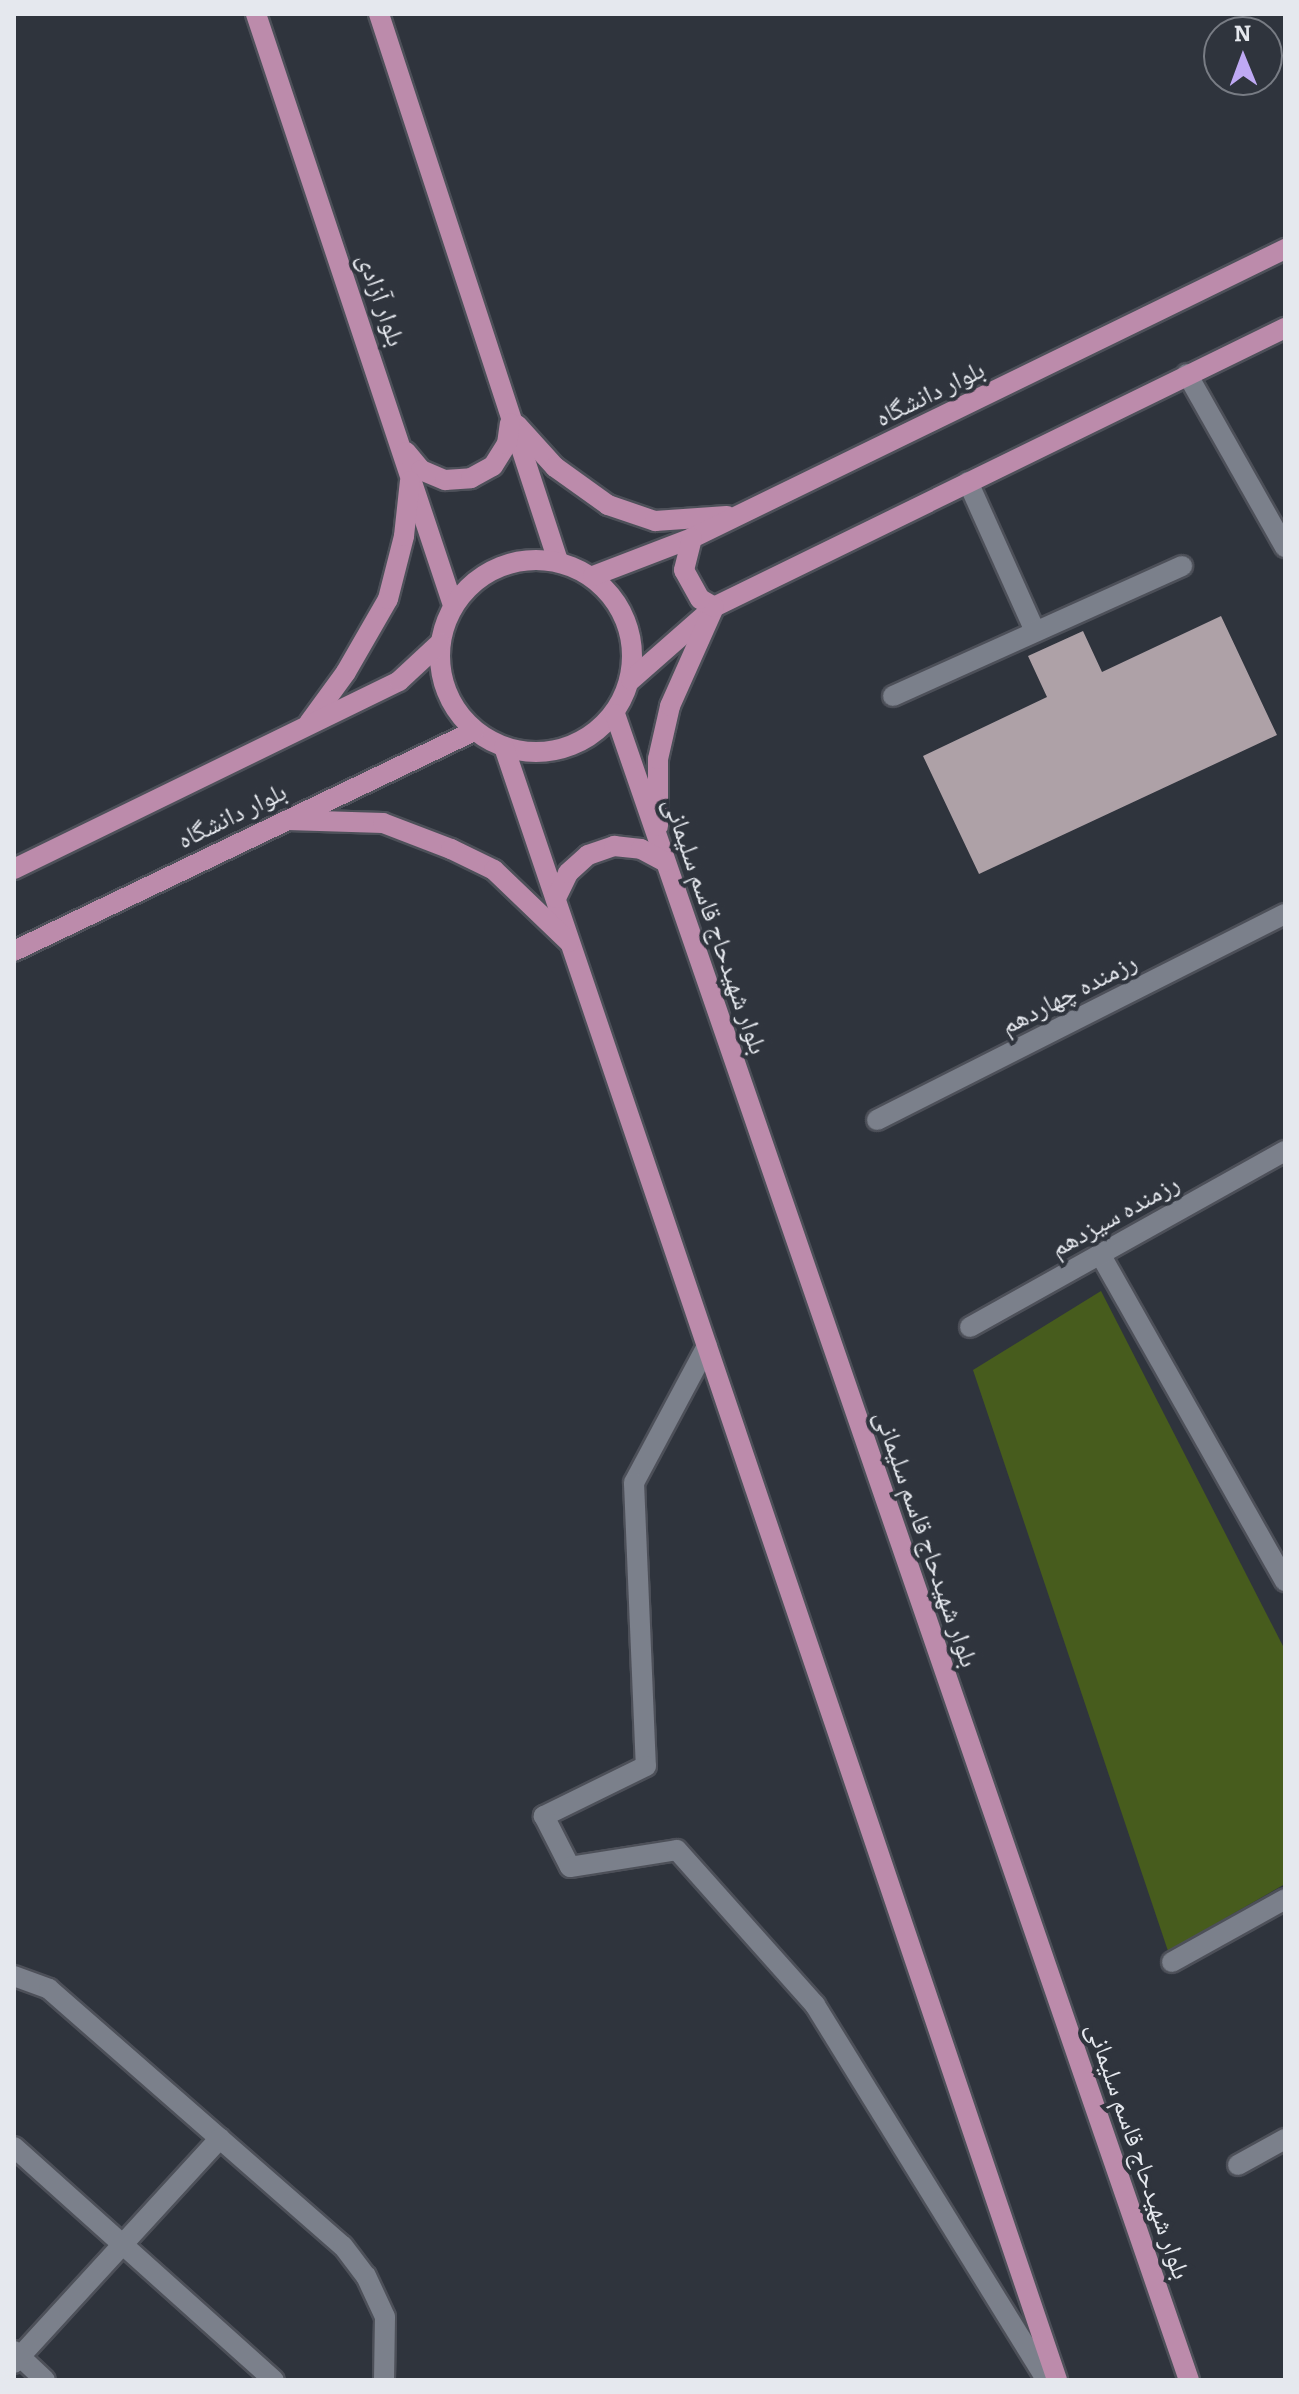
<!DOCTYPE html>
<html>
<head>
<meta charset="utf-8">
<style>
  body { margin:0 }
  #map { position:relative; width:1299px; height:2394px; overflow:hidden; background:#2f343d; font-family:Bitter,"Noto Naskh Arabic",serif }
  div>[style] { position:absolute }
  .green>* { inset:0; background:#475c1d }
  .building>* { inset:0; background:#aea1a7 }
  .roads { filter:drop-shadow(2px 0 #4d5059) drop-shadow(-2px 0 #4d5059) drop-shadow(0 2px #4d5059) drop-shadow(0 -2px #4d5059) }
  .minor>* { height:20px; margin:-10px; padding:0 10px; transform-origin:10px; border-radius:10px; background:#7b808b }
  .major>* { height:20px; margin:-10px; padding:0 10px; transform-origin:10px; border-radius:10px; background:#bc8bab }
  .major>.ring { margin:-10px; padding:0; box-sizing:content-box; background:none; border:20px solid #bc8bab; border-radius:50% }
  span { translate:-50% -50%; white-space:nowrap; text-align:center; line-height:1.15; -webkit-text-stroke:8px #2f343d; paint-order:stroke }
  .street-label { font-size:26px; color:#e5e8ee }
  .frame { position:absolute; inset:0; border:16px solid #e5e8ee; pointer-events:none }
  .north { position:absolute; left:1203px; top:16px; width:80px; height:80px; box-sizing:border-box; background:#2f343d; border:2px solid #787c84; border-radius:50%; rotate:359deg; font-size:22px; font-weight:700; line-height:32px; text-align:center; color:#e5e8ee }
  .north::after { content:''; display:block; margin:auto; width:28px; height:36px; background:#bfa9f4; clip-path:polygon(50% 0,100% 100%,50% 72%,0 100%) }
</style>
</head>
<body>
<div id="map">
  <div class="green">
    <div style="clip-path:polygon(1101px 1291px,1285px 1650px,1285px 1884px,1168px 1951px,973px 1370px)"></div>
  </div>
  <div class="building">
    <div style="clip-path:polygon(1221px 616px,1277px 735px,979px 874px,923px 756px,1047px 697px,1028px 656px,1083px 631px,1102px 672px)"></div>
  </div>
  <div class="roads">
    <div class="minor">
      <div style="left:1187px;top:374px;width:199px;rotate:60.5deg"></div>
      <div style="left:968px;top:482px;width:163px;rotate:65.8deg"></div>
      <div style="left:893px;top:696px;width:317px;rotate:-24.2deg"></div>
      <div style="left:877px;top:1120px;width:457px;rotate:-26.8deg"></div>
      <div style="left:1100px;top:1254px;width:376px;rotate:60.5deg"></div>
      <div style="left:970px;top:1327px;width:361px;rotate:-29.2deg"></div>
      <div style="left:707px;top:1346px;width:155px;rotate:118.1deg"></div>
      <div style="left:634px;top:1483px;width:283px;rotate:87.6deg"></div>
      <div style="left:646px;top:1766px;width:114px;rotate:153.9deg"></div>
      <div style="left:544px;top:1816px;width:57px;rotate:63deg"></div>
      <div style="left:570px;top:1867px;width:108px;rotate:-9deg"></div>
      <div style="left:677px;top:1850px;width:208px;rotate:48.3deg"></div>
      <div style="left:815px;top:2005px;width:441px;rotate:58.3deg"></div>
      <div style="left:1172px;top:1962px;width:129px;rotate:-29.1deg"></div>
      <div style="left:14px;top:1976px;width:37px;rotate:20deg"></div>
      <div style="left:49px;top:1989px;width:390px;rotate:41.2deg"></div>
      <div style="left:343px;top:2246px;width:38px;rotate:53deg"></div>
      <div style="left:366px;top:2276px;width:45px;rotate:65.1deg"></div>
      <div style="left:385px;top:2317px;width:63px;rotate:90.9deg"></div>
      <div style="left:14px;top:2147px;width:349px;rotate:41.9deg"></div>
      <div style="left:1238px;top:2165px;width:54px;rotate:-29deg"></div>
      <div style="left:14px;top:2351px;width:42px;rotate:43.1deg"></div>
      <div style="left:14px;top:2363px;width:305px;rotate:-47.5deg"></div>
    </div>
    <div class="major">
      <div style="left:256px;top:14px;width:623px;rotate:71.57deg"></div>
      <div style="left:379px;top:14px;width:576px;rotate:71.88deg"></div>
      <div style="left:517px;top:425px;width:57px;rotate:47.9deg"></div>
      <div style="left:555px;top:467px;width:65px;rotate:35.6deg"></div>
      <div style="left:608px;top:505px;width:50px;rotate:18.8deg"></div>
      <div style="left:655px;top:521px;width:72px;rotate:-4deg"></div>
      <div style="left:406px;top:452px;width:23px;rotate:50deg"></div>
      <div style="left:421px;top:470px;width:26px;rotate:23deg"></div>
      <div style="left:445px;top:480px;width:26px;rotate:-4deg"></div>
      <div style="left:471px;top:478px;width:25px;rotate:-29deg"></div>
      <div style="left:493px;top:466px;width:26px;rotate:-58deg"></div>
      <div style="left:507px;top:444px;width:21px;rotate:-82deg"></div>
      <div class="ring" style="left:440px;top:560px;width:172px;height:172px"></div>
      <div style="left:593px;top:576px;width:106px;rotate:-21deg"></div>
      <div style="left:692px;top:538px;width:660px;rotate:-25.98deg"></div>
      <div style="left:631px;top:680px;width:111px;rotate:-41.3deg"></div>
      <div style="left:714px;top:607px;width:636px;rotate:-26.04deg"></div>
      <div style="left:615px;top:714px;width:1762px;rotate:70.99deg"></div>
      <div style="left:309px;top:723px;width:63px;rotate:-54deg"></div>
      <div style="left:346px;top:672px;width:84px;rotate:-60.1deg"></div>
      <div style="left:388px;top:599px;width:65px;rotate:-75.7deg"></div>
      <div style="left:404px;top:536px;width:55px;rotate:-83.8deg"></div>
      <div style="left:504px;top:747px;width:1724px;rotate:71.29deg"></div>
      <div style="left:288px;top:820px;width:95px;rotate:1.8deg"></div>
      <div style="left:383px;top:823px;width:73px;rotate:20.9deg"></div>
      <div style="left:451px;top:849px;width:48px;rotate:26deg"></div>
      <div style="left:494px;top:870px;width:104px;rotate:43.8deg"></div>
      <div style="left:658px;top:826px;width:67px;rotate:-90deg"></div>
      <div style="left:658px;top:759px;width:54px;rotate:-77.2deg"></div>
      <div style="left:670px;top:706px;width:108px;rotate:-66deg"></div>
      <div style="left:714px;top:607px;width:16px;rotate:-150deg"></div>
      <div style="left:700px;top:599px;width:33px;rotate:-119deg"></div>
      <div style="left:684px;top:570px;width:33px;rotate:-76deg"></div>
      <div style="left:14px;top:869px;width:428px;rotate:-26deg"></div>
      <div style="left:399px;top:681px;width:56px;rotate:-42.8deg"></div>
      <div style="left:556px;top:898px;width:28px;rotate:-64deg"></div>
      <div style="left:568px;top:873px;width:27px;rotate:-42deg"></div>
      <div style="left:588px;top:855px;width:28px;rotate:-19deg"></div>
      <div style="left:614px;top:846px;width:27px;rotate:6deg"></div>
      <div style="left:641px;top:849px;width:27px;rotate:28deg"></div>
      <div style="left:14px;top:951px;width:510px;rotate:-25.56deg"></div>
    </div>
  </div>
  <div class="street-label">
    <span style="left:381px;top:300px;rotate:71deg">بلوار آزادی</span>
    <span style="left:930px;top:394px;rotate:-26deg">بلوار دانشگاه</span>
    <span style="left:232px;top:816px;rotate:-26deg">بلوار دانشگاه</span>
    <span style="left:715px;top:926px;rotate:71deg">بلوار شهیدحاج قاسم سلیمانی</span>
    <span style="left:1069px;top:994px;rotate:-27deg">رزمنده چهاردهم</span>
    <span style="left:1115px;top:1216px;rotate:-29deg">رزمنده سیزدهم</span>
    <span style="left:926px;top:1539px;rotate:71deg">بلوار شهیدحاج قاسم سلیمانی</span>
    <span style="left:1138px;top:2151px;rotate:71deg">بلوار شهیدحاج قاسم سلیمانی</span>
  </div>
  <div class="frame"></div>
  <div class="north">N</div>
</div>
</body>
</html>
